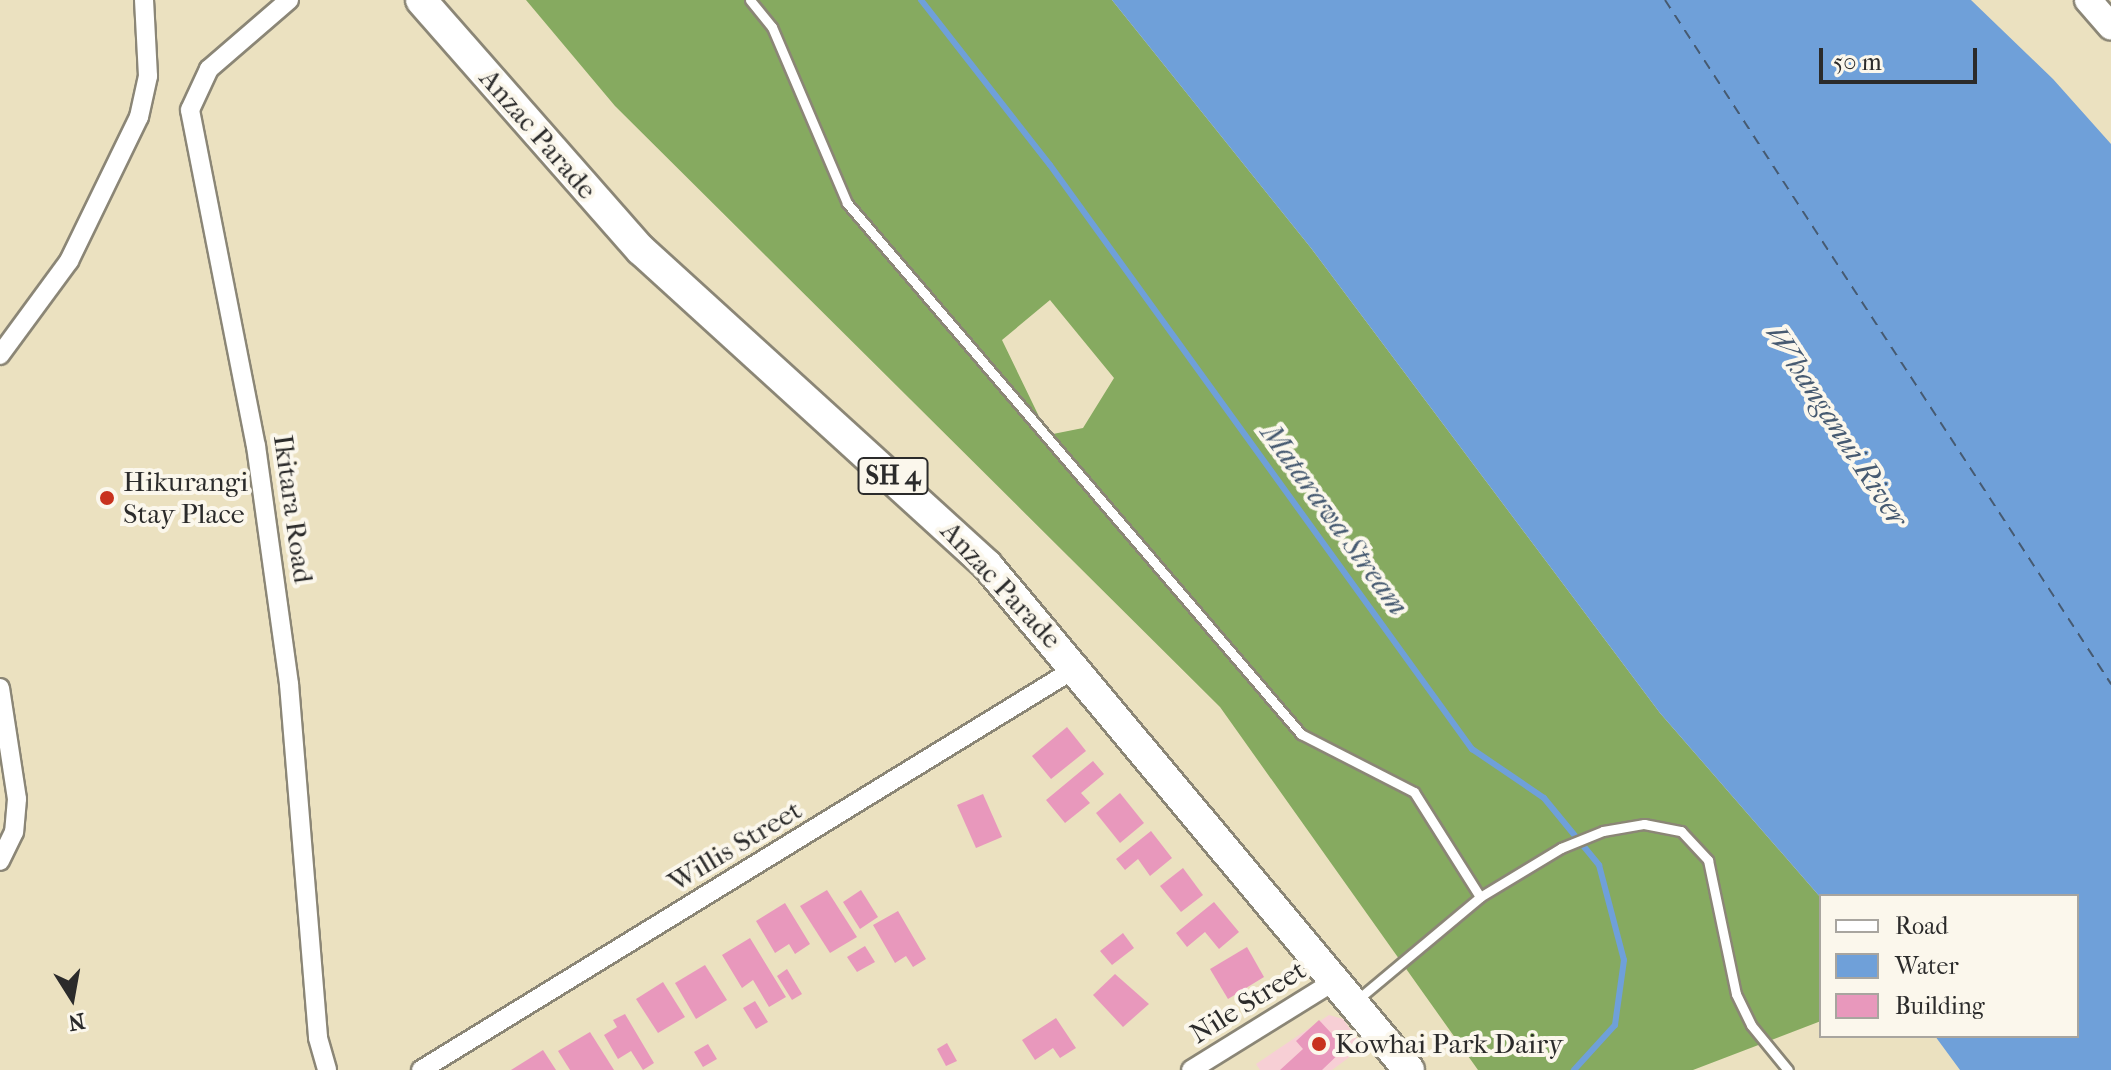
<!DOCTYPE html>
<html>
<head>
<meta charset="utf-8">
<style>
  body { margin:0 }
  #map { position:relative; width:2111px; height:1070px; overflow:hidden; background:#ebe1c0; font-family:"IM FELL French Canon",serif }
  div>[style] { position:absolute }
  .built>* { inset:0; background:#f7cfd5 }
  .forest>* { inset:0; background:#86aa60 }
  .water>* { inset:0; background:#6fa0d9 }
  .stream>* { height:6px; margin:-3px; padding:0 3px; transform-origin:3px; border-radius:3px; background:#6fa0d9 }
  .ferry>* { height:2px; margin-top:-1px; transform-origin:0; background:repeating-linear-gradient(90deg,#465a71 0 10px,transparent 0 18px) }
  .building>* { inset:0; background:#e898bc }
  .roads { filter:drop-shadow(2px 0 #8b8676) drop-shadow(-2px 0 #8b8676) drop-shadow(0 2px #8b8676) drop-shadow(0 -2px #8b8676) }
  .service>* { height:9px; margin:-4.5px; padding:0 4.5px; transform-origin:4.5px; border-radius:4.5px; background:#fff }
  .minor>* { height:18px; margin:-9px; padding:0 9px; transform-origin:9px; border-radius:9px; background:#fff }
  .secondary>* { height:26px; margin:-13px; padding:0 13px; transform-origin:13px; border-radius:13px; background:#fff }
  .primary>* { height:30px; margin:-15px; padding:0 15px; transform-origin:15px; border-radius:15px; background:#fff }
  .dots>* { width:22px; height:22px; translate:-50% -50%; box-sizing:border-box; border:4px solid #fbf7ec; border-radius:50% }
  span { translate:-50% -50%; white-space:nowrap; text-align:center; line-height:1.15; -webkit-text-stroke:8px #fbf7ec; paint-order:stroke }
  .shield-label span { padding:2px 6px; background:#fbf7ec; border:2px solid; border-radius:6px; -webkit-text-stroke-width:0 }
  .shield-label { font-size:26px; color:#2b2b2b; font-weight:700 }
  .street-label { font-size:28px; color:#2b2b2b }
  .poi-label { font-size:28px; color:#2b2b2b }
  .left { translate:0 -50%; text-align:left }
  .water-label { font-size:30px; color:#465a71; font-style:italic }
  .legend { position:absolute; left:1819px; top:894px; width:260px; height:144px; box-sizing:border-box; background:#fbf7ec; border:2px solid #a8a59f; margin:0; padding:10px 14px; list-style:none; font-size:24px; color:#2b2b2b }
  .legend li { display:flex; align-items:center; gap:16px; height:40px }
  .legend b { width:40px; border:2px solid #a8a59f }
  .north { position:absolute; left:32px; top:958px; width:80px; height:80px; -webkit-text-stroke:6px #fbf7ec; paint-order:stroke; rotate:169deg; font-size:22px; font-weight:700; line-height:32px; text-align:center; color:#2b2b2b }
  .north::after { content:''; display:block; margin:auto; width:28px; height:36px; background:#2b2b2b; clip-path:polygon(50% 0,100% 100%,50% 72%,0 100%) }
  .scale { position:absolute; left:1819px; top:48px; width:158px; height:36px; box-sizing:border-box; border:4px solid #2b2b2b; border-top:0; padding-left:10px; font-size:24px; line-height:28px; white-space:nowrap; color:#2b2b2b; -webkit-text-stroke:6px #fbf7ec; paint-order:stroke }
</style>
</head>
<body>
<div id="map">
  <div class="built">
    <div style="clip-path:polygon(1329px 1015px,1343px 1019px,1363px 1047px,1332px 1070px,1260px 1070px,1256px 1064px)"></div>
  </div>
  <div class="forest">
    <div style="clip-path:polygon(evenodd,526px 0,1112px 0,1311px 248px,1660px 713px,1821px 898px,1821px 1021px,1693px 1070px,1478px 1070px,1220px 707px,615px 106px,526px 0,1050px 300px,1114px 378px,1083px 428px,1048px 435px,1002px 340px,1050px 300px)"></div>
  </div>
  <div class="water">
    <div style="clip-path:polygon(1112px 0,1971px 0,2053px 79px,2111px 144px,2111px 1070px,1960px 1070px,1935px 1036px,2077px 1036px,2077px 896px,1821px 898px,1660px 713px,1311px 248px)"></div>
  </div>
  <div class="stream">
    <div style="left:921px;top:0;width:209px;rotate:52deg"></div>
    <div style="left:1050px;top:165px;width:721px;rotate:54.15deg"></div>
    <div style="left:1472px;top:749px;width:87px;rotate:34.2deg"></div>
    <div style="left:1544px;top:798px;width:87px;rotate:50.6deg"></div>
    <div style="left:1599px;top:865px;width:98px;rotate:75.3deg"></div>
    <div style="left:1624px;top:960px;width:66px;rotate:97.9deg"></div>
    <div style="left:1615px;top:1025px;width:61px;rotate:132.3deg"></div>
  </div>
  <div class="ferry">
    <div style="left:1665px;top:0;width:817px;rotate:56.89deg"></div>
  </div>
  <div class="building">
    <div style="clip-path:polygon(1067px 727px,1086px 751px,1051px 779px,1032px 756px)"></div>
    <div style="clip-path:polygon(1093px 761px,1104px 774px,1081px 793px,1090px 803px,1065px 823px,1046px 800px)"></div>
    <div style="clip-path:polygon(1120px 793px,1144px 823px,1120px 843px,1096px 813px)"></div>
    <div style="clip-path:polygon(983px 794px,1002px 837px,976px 848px,957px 805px)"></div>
    <div style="clip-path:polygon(1151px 831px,1172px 858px,1150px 876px,1138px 859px,1125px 870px,1116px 859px)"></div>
    <div style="clip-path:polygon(1183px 868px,1203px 895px,1181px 912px,1160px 886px)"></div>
    <div style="clip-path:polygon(827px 890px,857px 937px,830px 953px,800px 906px)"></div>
    <div style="clip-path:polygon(861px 890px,878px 917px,860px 929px,843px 902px)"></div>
    <div style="clip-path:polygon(1214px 902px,1239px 932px,1219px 949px,1205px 932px,1187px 947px,1176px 933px)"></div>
    <div style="clip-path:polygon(785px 903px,810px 944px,795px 954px,789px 944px,775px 953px,756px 921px)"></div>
    <div style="clip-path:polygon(898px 911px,926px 959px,913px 967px,906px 956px,895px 963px,873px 925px)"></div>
    <div style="clip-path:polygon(1123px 933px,1134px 948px,1112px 965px,1100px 951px)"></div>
    <div style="clip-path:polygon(750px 938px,786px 997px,769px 1007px,753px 980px,742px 988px,722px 955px)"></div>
    <div style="clip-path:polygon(865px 946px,875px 962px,857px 972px,847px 957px)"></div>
    <div style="clip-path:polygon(1247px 947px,1264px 977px,1228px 999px,1210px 969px)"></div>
    <div style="clip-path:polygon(705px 965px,727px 1000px,696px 1019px,675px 983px)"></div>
    <div style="clip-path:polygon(787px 969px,802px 994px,792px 1000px,777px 976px)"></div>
    <div style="clip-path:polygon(1115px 974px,1149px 1004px,1123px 1027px,1093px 995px)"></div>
    <div style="clip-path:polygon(663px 982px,685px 1017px,658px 1033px,636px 999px)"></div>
    <div style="clip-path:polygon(755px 1001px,768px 1022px,756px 1029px,743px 1008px)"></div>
    <div style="clip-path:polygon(625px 1014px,654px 1063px,643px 1070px,631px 1051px,618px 1059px,604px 1035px,617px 1027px,613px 1020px)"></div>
    <div style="clip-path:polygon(1056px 1018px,1076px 1048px,1060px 1058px,1053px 1048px,1035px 1060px,1022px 1040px)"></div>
    <div style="clip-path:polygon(1319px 1020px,1345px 1048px,1322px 1070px,1280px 1070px,1303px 1049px,1296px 1041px)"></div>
    <div style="clip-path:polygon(590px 1032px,614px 1070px,570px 1070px,558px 1051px)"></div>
    <div style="clip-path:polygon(947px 1043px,957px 1061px,946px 1066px,937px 1049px)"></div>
    <div style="clip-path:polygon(708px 1044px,717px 1059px,703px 1067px,694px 1052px)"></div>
    <div style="clip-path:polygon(543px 1050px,556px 1070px,511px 1070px)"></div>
  </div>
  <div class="roads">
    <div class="service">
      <div style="left:750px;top:0;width:35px;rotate:51deg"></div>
      <div style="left:772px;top:27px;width:191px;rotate:66.9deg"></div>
      <div style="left:847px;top:203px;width:699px;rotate:49.47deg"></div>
      <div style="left:1301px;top:734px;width:127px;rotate:27.2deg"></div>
      <div style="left:1414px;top:792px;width:124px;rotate:57.8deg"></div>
      <div style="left:1480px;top:897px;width:95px;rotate:-31.2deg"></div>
      <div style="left:1561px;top:848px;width:45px;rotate:-22deg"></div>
      <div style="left:1603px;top:831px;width:42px;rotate:-9.7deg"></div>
      <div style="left:1644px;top:824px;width:38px;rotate:11deg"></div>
      <div style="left:1681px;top:831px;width:40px;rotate:47deg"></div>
      <div style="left:1708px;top:860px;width:137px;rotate:78.2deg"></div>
      <div style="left:1736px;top:994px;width:34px;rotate:64deg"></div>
      <div style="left:1751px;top:1025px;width:58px;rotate:50.6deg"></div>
      <div style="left:1357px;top:1000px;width:160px;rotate:-39.9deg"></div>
    </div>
    <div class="minor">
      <div style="left:289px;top:0;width:106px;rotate:139.2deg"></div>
      <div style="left:209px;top:69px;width:45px;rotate:114.9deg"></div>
      <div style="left:190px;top:110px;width:342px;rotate:78.9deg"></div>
      <div style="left:256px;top:446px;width:240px;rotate:82.1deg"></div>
      <div style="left:289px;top:684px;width:355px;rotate:85.3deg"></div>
      <div style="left:318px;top:1038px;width:33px;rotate:74deg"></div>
      <div style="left:0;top:355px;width:117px;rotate:-53.7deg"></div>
      <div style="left:69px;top:261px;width:160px;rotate:-64.1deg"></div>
      <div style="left:139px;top:117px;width:42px;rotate:-77.6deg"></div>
      <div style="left:148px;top:76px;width:76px;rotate:-93deg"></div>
      <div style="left:0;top:688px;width:112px;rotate:81.3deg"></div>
      <div style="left:17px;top:799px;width:33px;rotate:95deg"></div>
      <div style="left:14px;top:832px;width:32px;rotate:116deg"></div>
      <div style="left:421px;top:1070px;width:769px;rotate:-31.54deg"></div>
      <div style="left:1191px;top:1070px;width:167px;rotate:-31.8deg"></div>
    </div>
    <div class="secondary">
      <div style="left:2088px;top:0;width:35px;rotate:49deg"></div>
    </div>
    <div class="primary">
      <div style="left:421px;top:0;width:333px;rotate:48.7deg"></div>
      <div style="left:641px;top:250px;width:468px;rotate:42.3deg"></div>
      <div style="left:987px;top:565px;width:658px;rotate:50.12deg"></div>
    </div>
  </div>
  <div class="dots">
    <div style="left:107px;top:498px;background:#c8321e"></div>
    <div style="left:1319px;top:1044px;background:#c8321e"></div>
  </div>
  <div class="shield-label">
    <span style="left:893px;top:476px">SH 4</span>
  </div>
  <div class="street-label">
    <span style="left:538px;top:134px;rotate:49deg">Anzac Parade</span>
    <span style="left:293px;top:509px;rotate:82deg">Ikitara Road</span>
    <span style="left:1001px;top:585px;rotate:47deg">Anzac Parade</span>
    <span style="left:735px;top:846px;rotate:-31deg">Willis Street</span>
    <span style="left:1248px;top:1002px;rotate:-32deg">Nile Street</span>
  </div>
  <div class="poi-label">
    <span class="left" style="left:123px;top:498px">Hikurangi<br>Stay Place</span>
    <span class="left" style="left:1335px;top:1044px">Kowhai Park Dairy</span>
  </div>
  <div class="water-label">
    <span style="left:1836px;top:426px;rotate:57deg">Whanganui River</span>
    <span style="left:1334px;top:520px;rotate:54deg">Matarawa Stream</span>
  </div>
  <ul class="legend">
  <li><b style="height:10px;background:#fff"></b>Road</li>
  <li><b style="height:22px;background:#6fa0d9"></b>Water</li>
  <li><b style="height:22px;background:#e898bc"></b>Building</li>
  </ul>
  <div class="north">N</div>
  <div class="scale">50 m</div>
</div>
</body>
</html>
